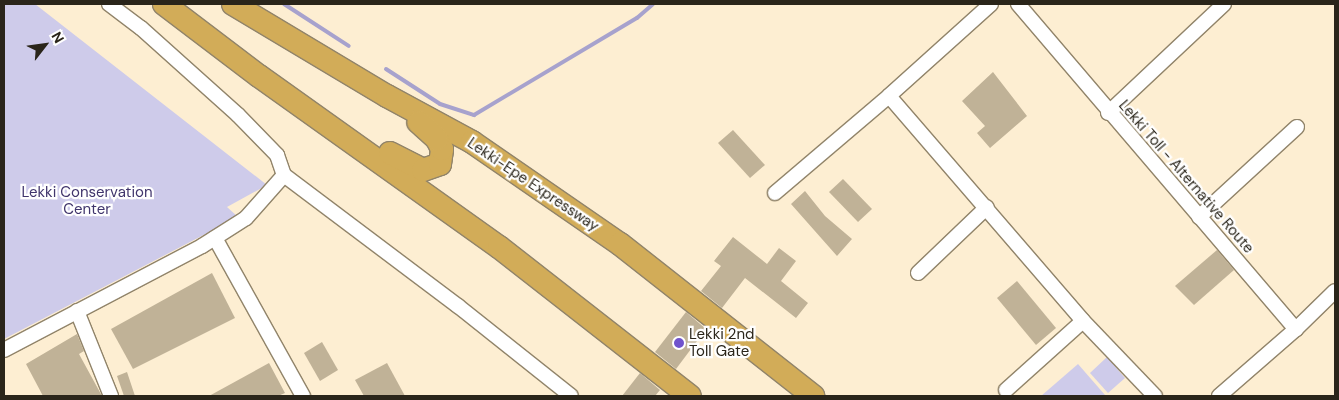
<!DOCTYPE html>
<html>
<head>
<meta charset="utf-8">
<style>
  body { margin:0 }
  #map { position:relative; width:1339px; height:400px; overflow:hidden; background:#fdeed2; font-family:"DM Sans",sans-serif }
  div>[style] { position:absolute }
  .green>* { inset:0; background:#cecbea }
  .stream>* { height:4px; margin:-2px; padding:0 2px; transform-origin:2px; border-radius:2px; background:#a7a2cd }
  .building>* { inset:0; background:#c0b297 }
  .roads { filter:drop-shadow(1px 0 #91846a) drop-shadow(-1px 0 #91846a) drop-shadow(0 1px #91846a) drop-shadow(0 -1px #91846a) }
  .minor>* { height:14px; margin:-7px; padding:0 7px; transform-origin:7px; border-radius:7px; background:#fff }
  .trunk>* { height:22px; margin:-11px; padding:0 11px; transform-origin:11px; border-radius:11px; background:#d2ac58 }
  .dots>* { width:14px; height:14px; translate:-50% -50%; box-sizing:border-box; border:2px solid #fff; border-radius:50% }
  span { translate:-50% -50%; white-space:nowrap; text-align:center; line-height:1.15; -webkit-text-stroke:4.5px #fff; paint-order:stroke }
  .street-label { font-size:15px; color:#2a251a }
  .park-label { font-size:15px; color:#40356c }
  .poi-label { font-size:15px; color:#2a251a }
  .left { translate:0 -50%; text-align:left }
  .frame { position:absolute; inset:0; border:5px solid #2a251a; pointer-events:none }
  .north { position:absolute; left:20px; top:20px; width:50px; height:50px; -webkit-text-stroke:4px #fff; paint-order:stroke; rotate:60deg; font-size:14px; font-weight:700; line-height:20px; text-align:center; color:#2a251a }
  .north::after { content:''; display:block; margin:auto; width:18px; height:22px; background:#2a251a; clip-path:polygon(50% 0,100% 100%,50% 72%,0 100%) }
</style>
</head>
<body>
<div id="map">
  <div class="green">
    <div style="clip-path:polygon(4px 4px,35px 4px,267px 185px,227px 207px,238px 217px,4px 339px)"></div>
    <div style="clip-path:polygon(1107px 357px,1125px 378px,1108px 393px,1090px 373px)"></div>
    <div style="clip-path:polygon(1078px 364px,1105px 395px,1103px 396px,1041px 396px)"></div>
  </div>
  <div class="stream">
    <div style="left:284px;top:4px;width:77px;rotate:32.9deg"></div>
    <div style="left:386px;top:69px;width:64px;rotate:32.9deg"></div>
    <div style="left:440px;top:104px;width:36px;rotate:18deg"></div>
    <div style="left:474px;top:115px;width:190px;rotate:-30.8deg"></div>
    <div style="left:637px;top:18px;width:21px;rotate:-41deg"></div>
  </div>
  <div class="building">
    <div style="clip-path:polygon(993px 72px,1027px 116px,990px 148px,977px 133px,985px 126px,962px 101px)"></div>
    <div style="clip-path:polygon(733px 130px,765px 165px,750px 178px,718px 143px)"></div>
    <div style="clip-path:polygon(843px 179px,872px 209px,858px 222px,829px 192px)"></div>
    <div style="clip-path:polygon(805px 191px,825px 216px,852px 239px,837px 256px,791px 204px)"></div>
    <div style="clip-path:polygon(733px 237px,767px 264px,779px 248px,796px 261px,781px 281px,808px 303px,796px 318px,745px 278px,722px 308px,701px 291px,721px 266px,714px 261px)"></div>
    <div style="clip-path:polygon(1217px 250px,1234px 270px,1194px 305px,1175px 286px)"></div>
    <div style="clip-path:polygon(212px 273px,235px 318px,133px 369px,111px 329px)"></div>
    <div style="clip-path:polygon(1017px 281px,1056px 328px,1036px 345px,997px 298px)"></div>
    <div style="clip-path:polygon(686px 312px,706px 329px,676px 369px,655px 352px)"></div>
    <div style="clip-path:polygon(77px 334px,84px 351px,79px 354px,102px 396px,43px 396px,26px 364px)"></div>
    <div style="clip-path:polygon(322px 342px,338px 370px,320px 381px,304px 353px)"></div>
    <div style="clip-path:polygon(269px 363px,285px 393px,278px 396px,209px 396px)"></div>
    <div style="clip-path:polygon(387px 363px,405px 396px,364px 396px,355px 380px)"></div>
    <div style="clip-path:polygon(127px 372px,135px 396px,124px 396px,117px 376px)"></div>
    <div style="clip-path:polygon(640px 373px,660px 390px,655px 396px,622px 396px)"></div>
  </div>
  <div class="roads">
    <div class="minor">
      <div style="left:109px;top:4px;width:40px;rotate:37deg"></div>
      <div style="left:141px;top:28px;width:130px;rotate:41.9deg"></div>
      <div style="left:238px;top:115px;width:56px;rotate:45.7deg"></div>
      <div style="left:277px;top:155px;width:21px;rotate:71deg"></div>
      <div style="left:284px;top:175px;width:218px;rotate:37deg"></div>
      <div style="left:458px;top:306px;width:144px;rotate:38.5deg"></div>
      <div style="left:991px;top:4px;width:137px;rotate:138deg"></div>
      <div style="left:889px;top:96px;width:297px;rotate:49.2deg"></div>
      <div style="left:1083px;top:321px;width:104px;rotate:46.2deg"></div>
      <div style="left:1018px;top:4px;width:428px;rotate:49.5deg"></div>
      <div style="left:1296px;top:329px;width:54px;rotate:-44.3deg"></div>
      <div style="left:1108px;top:113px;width:159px;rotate:-43.2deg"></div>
      <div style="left:775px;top:193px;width:150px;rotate:-40.4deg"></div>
      <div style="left:1199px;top:217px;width:133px;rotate:-42.6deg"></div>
      <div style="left:215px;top:238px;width:181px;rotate:60.9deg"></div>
      <div style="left:918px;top:273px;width:95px;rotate:-43.7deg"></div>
      <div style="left:77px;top:311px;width:92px;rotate:68.2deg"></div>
      <div style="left:4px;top:350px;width:224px;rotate:-27.7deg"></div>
      <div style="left:202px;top:246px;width:52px;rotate:-32.5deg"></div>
      <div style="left:246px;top:218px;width:57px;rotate:-48.5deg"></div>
      <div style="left:1006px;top:390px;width:103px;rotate:-41.9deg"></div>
      <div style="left:1219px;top:396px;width:102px;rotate:-41deg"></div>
    </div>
    <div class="trunk">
      <div style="left:164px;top:4px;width:119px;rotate:37.2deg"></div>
      <div style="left:259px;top:76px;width:295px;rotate:35.5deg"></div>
      <div style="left:499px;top:247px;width:242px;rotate:38deg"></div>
      <div style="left:233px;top:4px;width:179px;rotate:30.9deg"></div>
      <div style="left:387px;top:96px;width:97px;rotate:28.4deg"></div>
      <div style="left:472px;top:142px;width:180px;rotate:34.6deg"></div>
      <div style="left:620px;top:244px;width:246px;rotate:38.2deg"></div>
      <div style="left:390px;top:153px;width:37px;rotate:27deg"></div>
      <div style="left:423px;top:170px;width:18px;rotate:-19deg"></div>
      <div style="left:440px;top:164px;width:15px;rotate:-82deg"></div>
      <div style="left:442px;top:149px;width:11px;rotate:-117deg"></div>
      <div style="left:437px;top:139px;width:25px;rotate:-138deg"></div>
    </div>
  </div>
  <div class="dots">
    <div style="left:679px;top:343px;background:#7053cd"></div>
  </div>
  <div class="street-label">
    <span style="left:1186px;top:177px;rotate:49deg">Lekki Toll - Alternative Route</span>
    <span style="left:533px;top:185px;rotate:34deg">Lekki-Epe Expressway</span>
  </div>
  <div class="park-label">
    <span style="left:87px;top:201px">Lekki Conservation<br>Center</span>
  </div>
  <div class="poi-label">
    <span class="left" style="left:689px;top:343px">Lekki 2nd<br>Toll Gate</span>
  </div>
  <div class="frame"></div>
  <div class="north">N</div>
</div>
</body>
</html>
